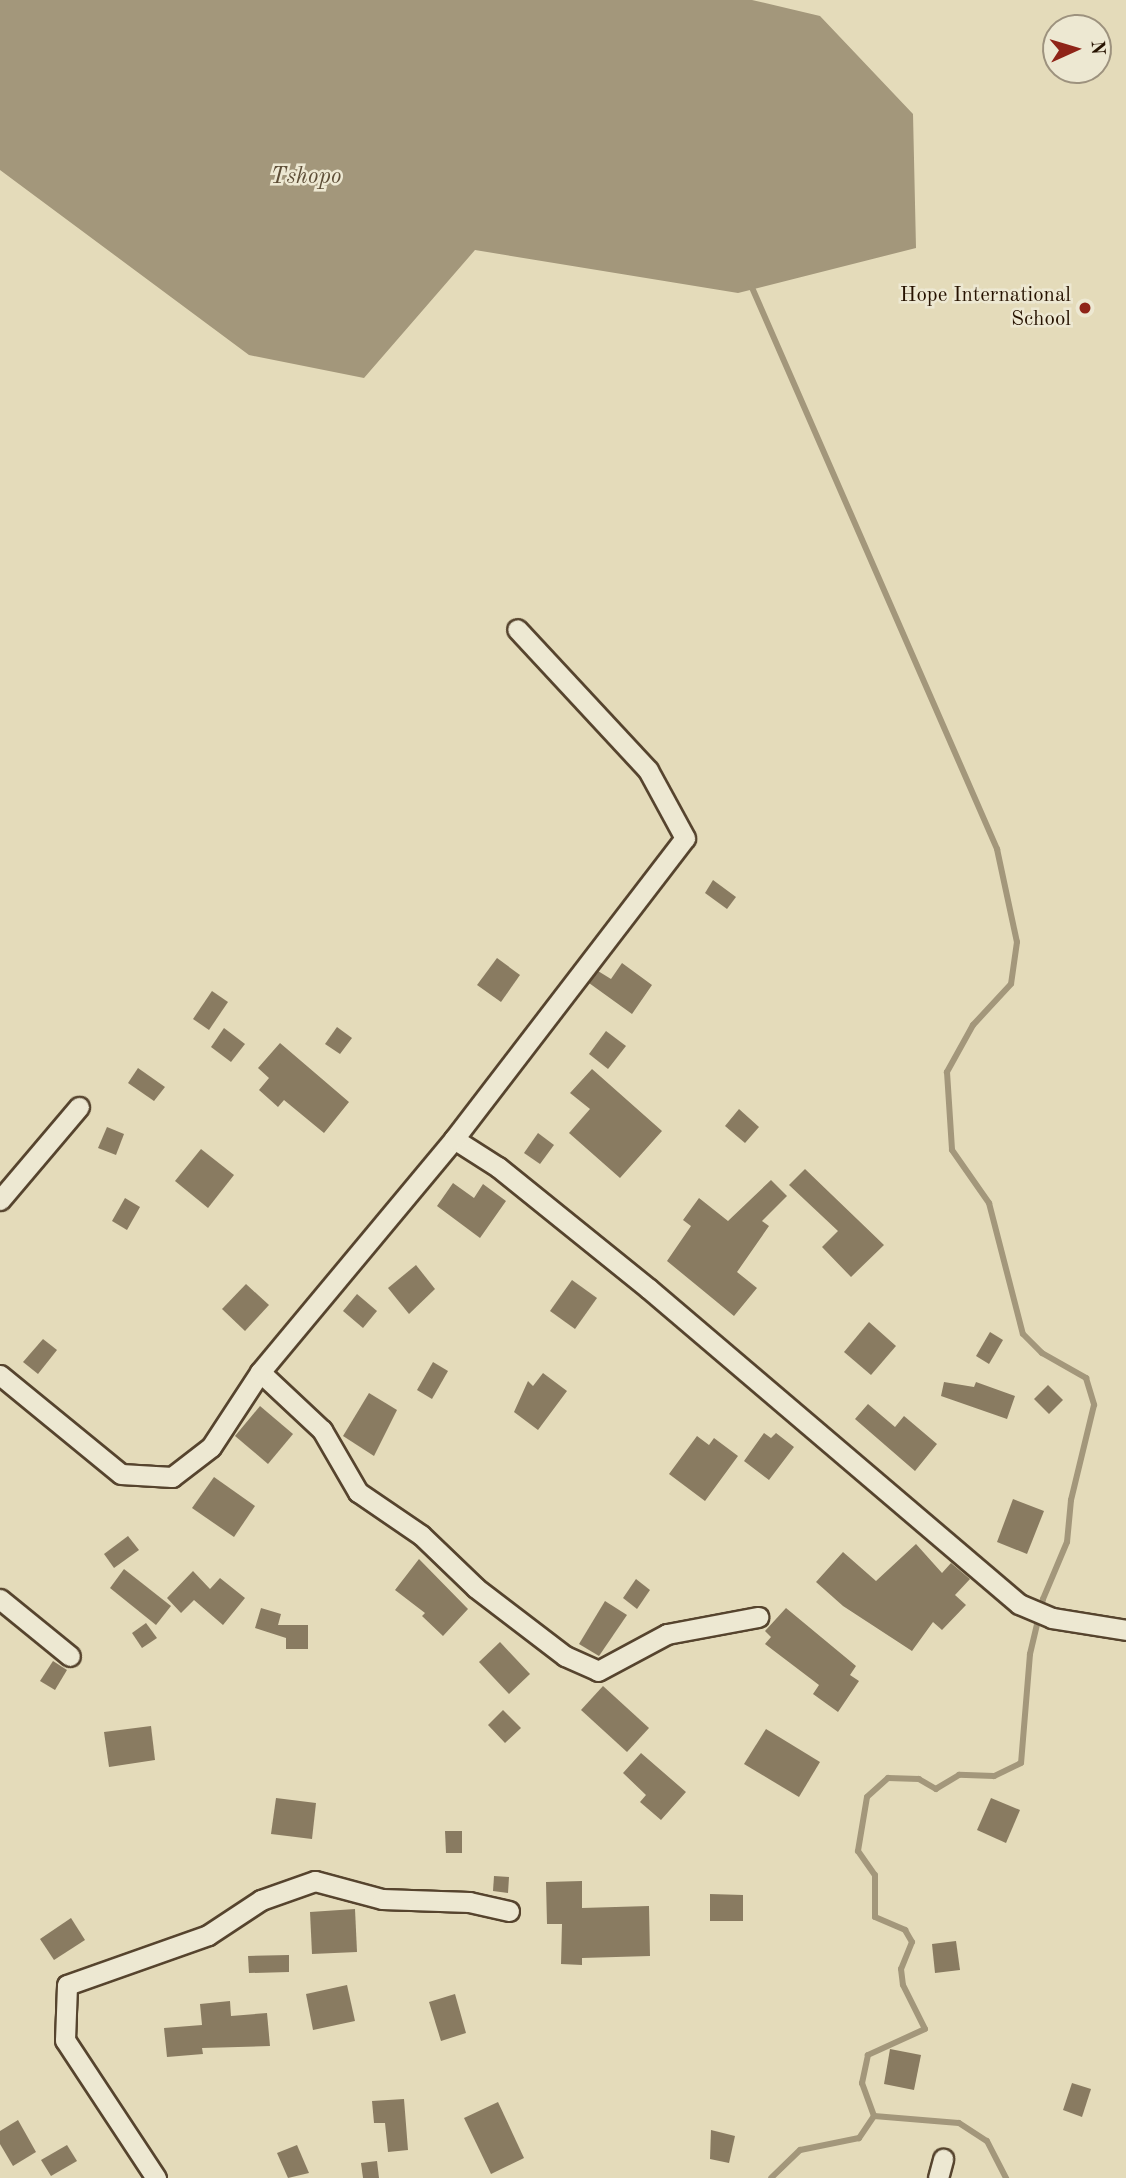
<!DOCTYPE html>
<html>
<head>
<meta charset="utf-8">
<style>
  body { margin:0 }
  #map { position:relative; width:1126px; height:2178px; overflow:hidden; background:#e4dbba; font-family:"Old Standard TT",serif }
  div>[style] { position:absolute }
  .water>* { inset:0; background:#a3977b }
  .stream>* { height:6px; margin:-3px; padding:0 3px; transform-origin:3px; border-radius:3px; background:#a3977b }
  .building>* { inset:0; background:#897b61 }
  .roads { filter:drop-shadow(2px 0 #56442e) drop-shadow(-2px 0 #56442e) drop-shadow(0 2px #56442e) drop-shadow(0 -2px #56442e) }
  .street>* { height:19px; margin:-9.5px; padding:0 9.5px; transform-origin:9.5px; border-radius:9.5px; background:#ede8d2 }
  .dots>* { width:19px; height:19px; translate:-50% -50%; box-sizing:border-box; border:4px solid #ede8d2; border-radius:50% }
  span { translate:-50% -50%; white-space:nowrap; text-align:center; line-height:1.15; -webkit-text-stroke:5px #ede8d2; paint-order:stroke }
  .poi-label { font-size:21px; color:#261200 }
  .right { translate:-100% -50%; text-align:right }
  .water-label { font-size:23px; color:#5e4e37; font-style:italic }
  .north { position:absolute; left:1042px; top:14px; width:70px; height:70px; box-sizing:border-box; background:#ede8d2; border:2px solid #9d927e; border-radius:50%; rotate:86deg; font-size:19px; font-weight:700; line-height:28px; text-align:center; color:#261200 }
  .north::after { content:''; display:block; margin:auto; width:24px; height:32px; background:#8f2418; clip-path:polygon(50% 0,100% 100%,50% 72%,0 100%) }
</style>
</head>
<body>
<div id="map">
  <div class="water">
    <div style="clip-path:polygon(0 0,752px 0,820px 16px,913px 114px,916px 248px,738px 293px,475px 250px,364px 378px,249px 355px,0 170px)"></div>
  </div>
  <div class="stream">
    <div style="left:750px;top:283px;width:618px;rotate:66.42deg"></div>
    <div style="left:997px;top:849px;width:95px;rotate:77.9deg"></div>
    <div style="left:1017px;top:942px;width:42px;rotate:98.1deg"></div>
    <div style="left:1011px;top:984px;width:56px;rotate:132.8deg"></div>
    <div style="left:973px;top:1025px;width:54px;rotate:119deg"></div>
    <div style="left:947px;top:1072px;width:78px;rotate:86.3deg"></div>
    <div style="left:952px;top:1150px;width:65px;rotate:55.1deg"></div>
    <div style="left:989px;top:1203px;width:135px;rotate:75.5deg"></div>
    <div style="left:1023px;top:1334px;width:27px;rotate:45deg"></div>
    <div style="left:1042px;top:1353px;width:51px;rotate:29.6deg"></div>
    <div style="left:1086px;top:1378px;width:28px;rotate:73deg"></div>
    <div style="left:1094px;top:1405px;width:98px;rotate:103.6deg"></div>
    <div style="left:1071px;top:1500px;width:42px;rotate:95.4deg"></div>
    <div style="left:1067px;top:1542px;width:62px;rotate:112.8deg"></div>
    <div style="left:1043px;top:1599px;width:57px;rotate:103.3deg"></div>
    <div style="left:1030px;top:1654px;width:109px;rotate:94.7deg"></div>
    <div style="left:1021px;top:1763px;width:30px;rotate:154deg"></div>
    <div style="left:994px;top:1776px;width:35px;rotate:-178deg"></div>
    <div style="left:959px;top:1775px;width:27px;rotate:149deg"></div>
    <div style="left:936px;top:1789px;width:20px;rotate:-150deg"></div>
    <div style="left:919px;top:1779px;width:31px;rotate:-178deg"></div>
    <div style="left:888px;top:1778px;width:28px;rotate:138deg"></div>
    <div style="left:867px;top:1797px;width:55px;rotate:99.5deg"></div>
    <div style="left:858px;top:1851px;width:29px;rotate:55deg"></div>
    <div style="left:875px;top:1875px;width:42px;rotate:90deg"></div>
    <div style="left:875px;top:1917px;width:33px;rotate:23deg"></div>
    <div style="left:905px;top:1930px;width:14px;rotate:60deg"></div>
    <div style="left:912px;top:1942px;width:29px;rotate:112deg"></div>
    <div style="left:901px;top:1969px;width:16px;rotate:83deg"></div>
    <div style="left:903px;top:1985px;width:49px;rotate:63.4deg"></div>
    <div style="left:925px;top:2029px;width:63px;rotate:155.5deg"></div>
    <div style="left:868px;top:2055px;width:29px;rotate:102deg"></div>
    <div style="left:862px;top:2083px;width:35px;rotate:70deg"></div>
    <div style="left:874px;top:2116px;width:27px;rotate:124deg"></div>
    <div style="left:859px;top:2138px;width:60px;rotate:168.5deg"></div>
    <div style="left:800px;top:2150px;width:40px;rotate:136deg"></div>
    <div style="left:874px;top:2116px;width:85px;rotate:4.7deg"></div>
    <div style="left:959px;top:2123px;width:33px;rotate:33deg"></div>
    <div style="left:987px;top:2141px;width:42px;rotate:62.8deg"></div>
  </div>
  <div class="building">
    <div style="clip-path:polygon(713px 880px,736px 897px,727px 909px,705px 893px)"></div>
    <div style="clip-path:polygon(497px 958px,520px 975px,501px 1002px,477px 985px)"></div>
    <div style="clip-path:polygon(622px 963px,652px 985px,632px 1014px,589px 983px,598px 971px,611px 979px)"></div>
    <div style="clip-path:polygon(212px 991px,228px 1002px,209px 1030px,193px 1019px)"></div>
    <div style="clip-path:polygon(337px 1027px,352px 1038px,340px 1054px,325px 1044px)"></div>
    <div style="clip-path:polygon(224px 1028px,245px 1044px,231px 1062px,211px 1047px)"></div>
    <div style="clip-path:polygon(606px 1031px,626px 1046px,608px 1069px,589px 1054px)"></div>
    <div style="clip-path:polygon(280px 1043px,349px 1102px,324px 1133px,284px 1100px,278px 1107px,259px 1090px,269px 1078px,258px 1068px)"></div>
    <div style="clip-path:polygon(138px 1068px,165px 1087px,154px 1101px,128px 1083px)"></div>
    <div style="clip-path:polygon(592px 1069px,662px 1131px,620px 1178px,569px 1133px,590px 1109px,570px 1093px)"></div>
    <div style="clip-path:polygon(739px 1109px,759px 1127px,745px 1143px,725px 1126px)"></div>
    <div style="clip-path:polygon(107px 1127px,124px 1134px,116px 1155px,98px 1148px)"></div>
    <div style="clip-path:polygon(538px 1133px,554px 1145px,540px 1164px,524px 1153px)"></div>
    <div style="clip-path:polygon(201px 1149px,234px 1175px,208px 1208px,175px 1181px)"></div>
    <div style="clip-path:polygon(805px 1169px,884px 1245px,851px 1277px,822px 1247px,838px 1231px,789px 1185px)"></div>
    <div style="clip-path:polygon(771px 1180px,787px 1196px,762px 1221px,769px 1226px,737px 1272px,757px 1288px,734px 1316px,667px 1261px,691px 1226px,683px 1220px,699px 1198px,728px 1221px)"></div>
    <div style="clip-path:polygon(453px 1183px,474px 1198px,483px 1184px,506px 1201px,480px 1238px,437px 1206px)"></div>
    <div style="clip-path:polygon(125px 1198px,140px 1207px,127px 1230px,112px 1221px)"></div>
    <div style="clip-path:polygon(416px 1265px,435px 1289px,409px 1314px,388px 1288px)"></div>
    <div style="clip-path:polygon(572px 1280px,597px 1298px,575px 1329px,550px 1311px)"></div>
    <div style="clip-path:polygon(246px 1284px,269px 1305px,245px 1331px,222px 1309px)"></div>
    <div style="clip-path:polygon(357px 1294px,377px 1311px,363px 1328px,343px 1311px)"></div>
    <div style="clip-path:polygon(869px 1322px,896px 1346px,871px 1375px,844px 1352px)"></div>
    <div style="clip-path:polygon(990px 1332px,1003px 1340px,989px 1364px,976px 1356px)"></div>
    <div style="clip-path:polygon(43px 1339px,57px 1350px,38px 1374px,23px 1362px)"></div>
    <div style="clip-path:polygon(433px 1362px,448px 1371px,432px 1399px,417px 1390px)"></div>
    <div style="clip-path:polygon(543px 1373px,567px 1391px,538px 1430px,514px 1412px,528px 1381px,533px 1386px)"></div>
    <div style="clip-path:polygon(944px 1382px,974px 1387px,976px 1382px,1015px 1396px,1007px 1419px,941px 1396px)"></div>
    <div style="clip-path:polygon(1048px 1385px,1063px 1400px,1049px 1414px,1034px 1399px)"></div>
    <div style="clip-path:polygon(369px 1393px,397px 1410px,374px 1456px,343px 1436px)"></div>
    <div style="clip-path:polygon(868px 1404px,895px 1427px,904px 1416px,937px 1444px,915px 1471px,855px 1419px)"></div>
    <div style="clip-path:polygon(260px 1406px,293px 1434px,268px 1464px,235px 1436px)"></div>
    <div style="clip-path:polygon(764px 1433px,771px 1438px,776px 1433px,794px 1447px,769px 1480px,744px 1461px)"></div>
    <div style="clip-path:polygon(697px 1436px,709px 1445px,714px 1438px,738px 1456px,705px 1501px,669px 1474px)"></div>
    <div style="clip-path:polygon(214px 1477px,255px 1506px,234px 1537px,192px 1508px)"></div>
    <div style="clip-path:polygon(1013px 1499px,1044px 1511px,1027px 1554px,997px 1542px)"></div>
    <div style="clip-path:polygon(128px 1536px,139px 1550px,114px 1568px,104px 1554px)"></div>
    <div style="clip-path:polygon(916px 1544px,942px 1573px,951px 1563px,970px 1579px,955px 1595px,966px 1605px,942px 1630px,933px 1622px,912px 1651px,843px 1606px,816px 1582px,843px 1552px,876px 1581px)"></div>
    <div style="clip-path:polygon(419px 1559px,468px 1609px,443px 1636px,422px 1616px,425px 1613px,395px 1590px)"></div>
    <div style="clip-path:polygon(124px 1569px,171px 1606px,156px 1625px,110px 1588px)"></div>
    <div style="clip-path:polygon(193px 1571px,210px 1589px,220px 1578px,245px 1598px,223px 1625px,194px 1600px,181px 1613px,167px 1598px)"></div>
    <div style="clip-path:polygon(636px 1579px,650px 1590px,637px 1609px,623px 1598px)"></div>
    <div style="clip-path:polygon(605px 1601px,627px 1615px,599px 1656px,579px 1644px)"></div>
    <div style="clip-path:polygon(261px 1608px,281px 1614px,278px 1625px,308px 1625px,308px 1649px,286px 1649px,286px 1638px,255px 1628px)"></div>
    <div style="clip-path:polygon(786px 1608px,856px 1666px,850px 1675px,859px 1681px,838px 1712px,813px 1694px,819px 1685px,765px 1644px,771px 1637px,765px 1631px)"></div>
    <div style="clip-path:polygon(146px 1623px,157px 1638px,142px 1648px,132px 1633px)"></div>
    <div style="clip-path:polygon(500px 1642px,530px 1674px,509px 1694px,479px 1662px)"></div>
    <div style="clip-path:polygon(53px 1661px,67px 1670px,55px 1690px,40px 1681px)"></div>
    <div style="clip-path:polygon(603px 1686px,649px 1728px,627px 1752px,581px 1710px)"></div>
    <div style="clip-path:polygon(503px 1710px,521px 1728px,505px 1743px,488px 1725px)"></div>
    <div style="clip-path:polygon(151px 1726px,155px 1760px,109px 1767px,104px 1732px)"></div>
    <div style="clip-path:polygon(766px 1729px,820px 1762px,799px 1797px,744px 1764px)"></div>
    <div style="clip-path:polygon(641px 1753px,686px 1792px,661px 1820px,640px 1802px,646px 1795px,623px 1773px)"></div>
    <div style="clip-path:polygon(276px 1798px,316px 1803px,312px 1839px,271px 1834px)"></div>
    <div style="clip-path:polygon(991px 1798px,1020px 1810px,1006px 1843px,977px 1830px)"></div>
    <div style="clip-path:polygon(445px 1831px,462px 1831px,462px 1853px,446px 1853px)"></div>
    <div style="clip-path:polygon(494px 1876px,509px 1877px,508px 1893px,493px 1891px)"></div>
    <div style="clip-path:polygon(582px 1881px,582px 1908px,649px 1906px,650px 1956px,582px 1958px,582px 1965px,561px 1964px,562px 1924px,547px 1924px,546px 1882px)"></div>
    <div style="clip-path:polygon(710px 1894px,743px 1895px,743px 1921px,710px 1921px)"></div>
    <div style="clip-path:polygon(355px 1909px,357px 1952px,312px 1954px,310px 1912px)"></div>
    <div style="clip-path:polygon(71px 1918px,85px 1940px,54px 1960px,40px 1939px)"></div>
    <div style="clip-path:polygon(956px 1941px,960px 1970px,935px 1973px,932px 1944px)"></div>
    <div style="clip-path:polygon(289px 1955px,289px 1972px,249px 1973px,248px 1956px)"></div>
    <div style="clip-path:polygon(347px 1985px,355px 2021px,313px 2030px,306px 1994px)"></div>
    <div style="clip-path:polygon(455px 1994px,466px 2033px,441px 2041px,429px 2002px)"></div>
    <div style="clip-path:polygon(230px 2001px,231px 2016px,267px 2013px,270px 2046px,202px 2048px,203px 2054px,167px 2057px,164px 2028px,202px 2025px,200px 2004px)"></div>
    <div style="clip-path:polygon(890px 2049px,921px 2055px,914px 2090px,884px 2084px)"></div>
    <div style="clip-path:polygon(1072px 2083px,1091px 2089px,1082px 2117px,1063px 2110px)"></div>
    <div style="clip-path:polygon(404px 2099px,408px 2150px,388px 2152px,385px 2123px,374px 2123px,372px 2101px)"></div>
    <div style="clip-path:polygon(498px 2102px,524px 2158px,491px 2174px,464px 2118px)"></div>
    <div style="clip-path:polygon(18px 2120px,36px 2152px,13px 2166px,0 2144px,0 2131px)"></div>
    <div style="clip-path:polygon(711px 2130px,735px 2136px,729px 2163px,710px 2159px)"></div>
    <div style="clip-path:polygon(67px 2145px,77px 2161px,51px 2176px,41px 2160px)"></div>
    <div style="clip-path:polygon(297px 2145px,309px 2173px,288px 2178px,277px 2153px)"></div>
    <div style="clip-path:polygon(377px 2161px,379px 2178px,363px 2178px,361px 2163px)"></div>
  </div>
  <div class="roads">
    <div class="street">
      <div style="left:454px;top:1139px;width:52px;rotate:32.5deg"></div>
      <div style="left:498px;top:1167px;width:194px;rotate:38.9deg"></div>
      <div style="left:649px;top:1289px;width:486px;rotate:40.4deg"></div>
      <div style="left:1019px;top:1604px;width:36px;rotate:23deg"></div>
      <div style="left:1052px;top:1618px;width:75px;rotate:9.2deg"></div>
      <div style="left:0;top:1200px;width:122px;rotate:-49.7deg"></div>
      <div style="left:260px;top:1372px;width:85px;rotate:43.1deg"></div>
      <div style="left:322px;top:1430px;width:72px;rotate:59.9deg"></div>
      <div style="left:358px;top:1492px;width:76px;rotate:34.3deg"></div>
      <div style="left:421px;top:1535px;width:76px;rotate:43.9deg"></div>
      <div style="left:476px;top:1588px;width:112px;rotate:37.4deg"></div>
      <div style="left:565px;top:1656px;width:36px;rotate:24deg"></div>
      <div style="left:598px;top:1671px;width:78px;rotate:-28.2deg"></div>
      <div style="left:667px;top:1634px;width:93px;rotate:-10.6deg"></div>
      <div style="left:0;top:1375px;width:156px;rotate:39.3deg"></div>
      <div style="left:121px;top:1474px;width:51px;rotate:3.4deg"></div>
      <div style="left:172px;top:1477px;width:49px;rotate:-37.6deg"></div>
      <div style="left:211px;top:1447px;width:90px;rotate:-56.8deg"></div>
      <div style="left:260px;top:1372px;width:303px;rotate:-50.2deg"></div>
      <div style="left:454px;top:1139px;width:379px;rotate:-52.5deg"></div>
      <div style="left:685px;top:838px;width:77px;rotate:-118.6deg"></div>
      <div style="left:648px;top:770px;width:192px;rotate:-132.9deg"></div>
      <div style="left:0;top:1599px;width:90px;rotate:39.2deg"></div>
      <div style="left:156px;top:2178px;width:165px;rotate:-123.4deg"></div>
      <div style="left:65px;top:2040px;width:55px;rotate:-87.9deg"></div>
      <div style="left:67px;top:1985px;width:150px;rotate:-19.5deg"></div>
      <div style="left:208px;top:1935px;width:64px;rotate:-33.4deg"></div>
      <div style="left:261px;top:1900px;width:57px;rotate:-19.4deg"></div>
      <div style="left:315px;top:1881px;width:69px;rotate:15deg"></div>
      <div style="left:382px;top:1899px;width:87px;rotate:2deg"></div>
      <div style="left:469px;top:1902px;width:41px;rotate:12.7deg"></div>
      <div style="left:938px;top:2178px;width:20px;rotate:-75deg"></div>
    </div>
  </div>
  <div class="dots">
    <div style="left:1085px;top:308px;background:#8f2418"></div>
  </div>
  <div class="poi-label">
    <span class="right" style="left:1071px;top:308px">Hope International<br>School</span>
  </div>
  <div class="water-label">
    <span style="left:306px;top:177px">Tshopo</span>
  </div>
  <div class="north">N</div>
</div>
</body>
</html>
